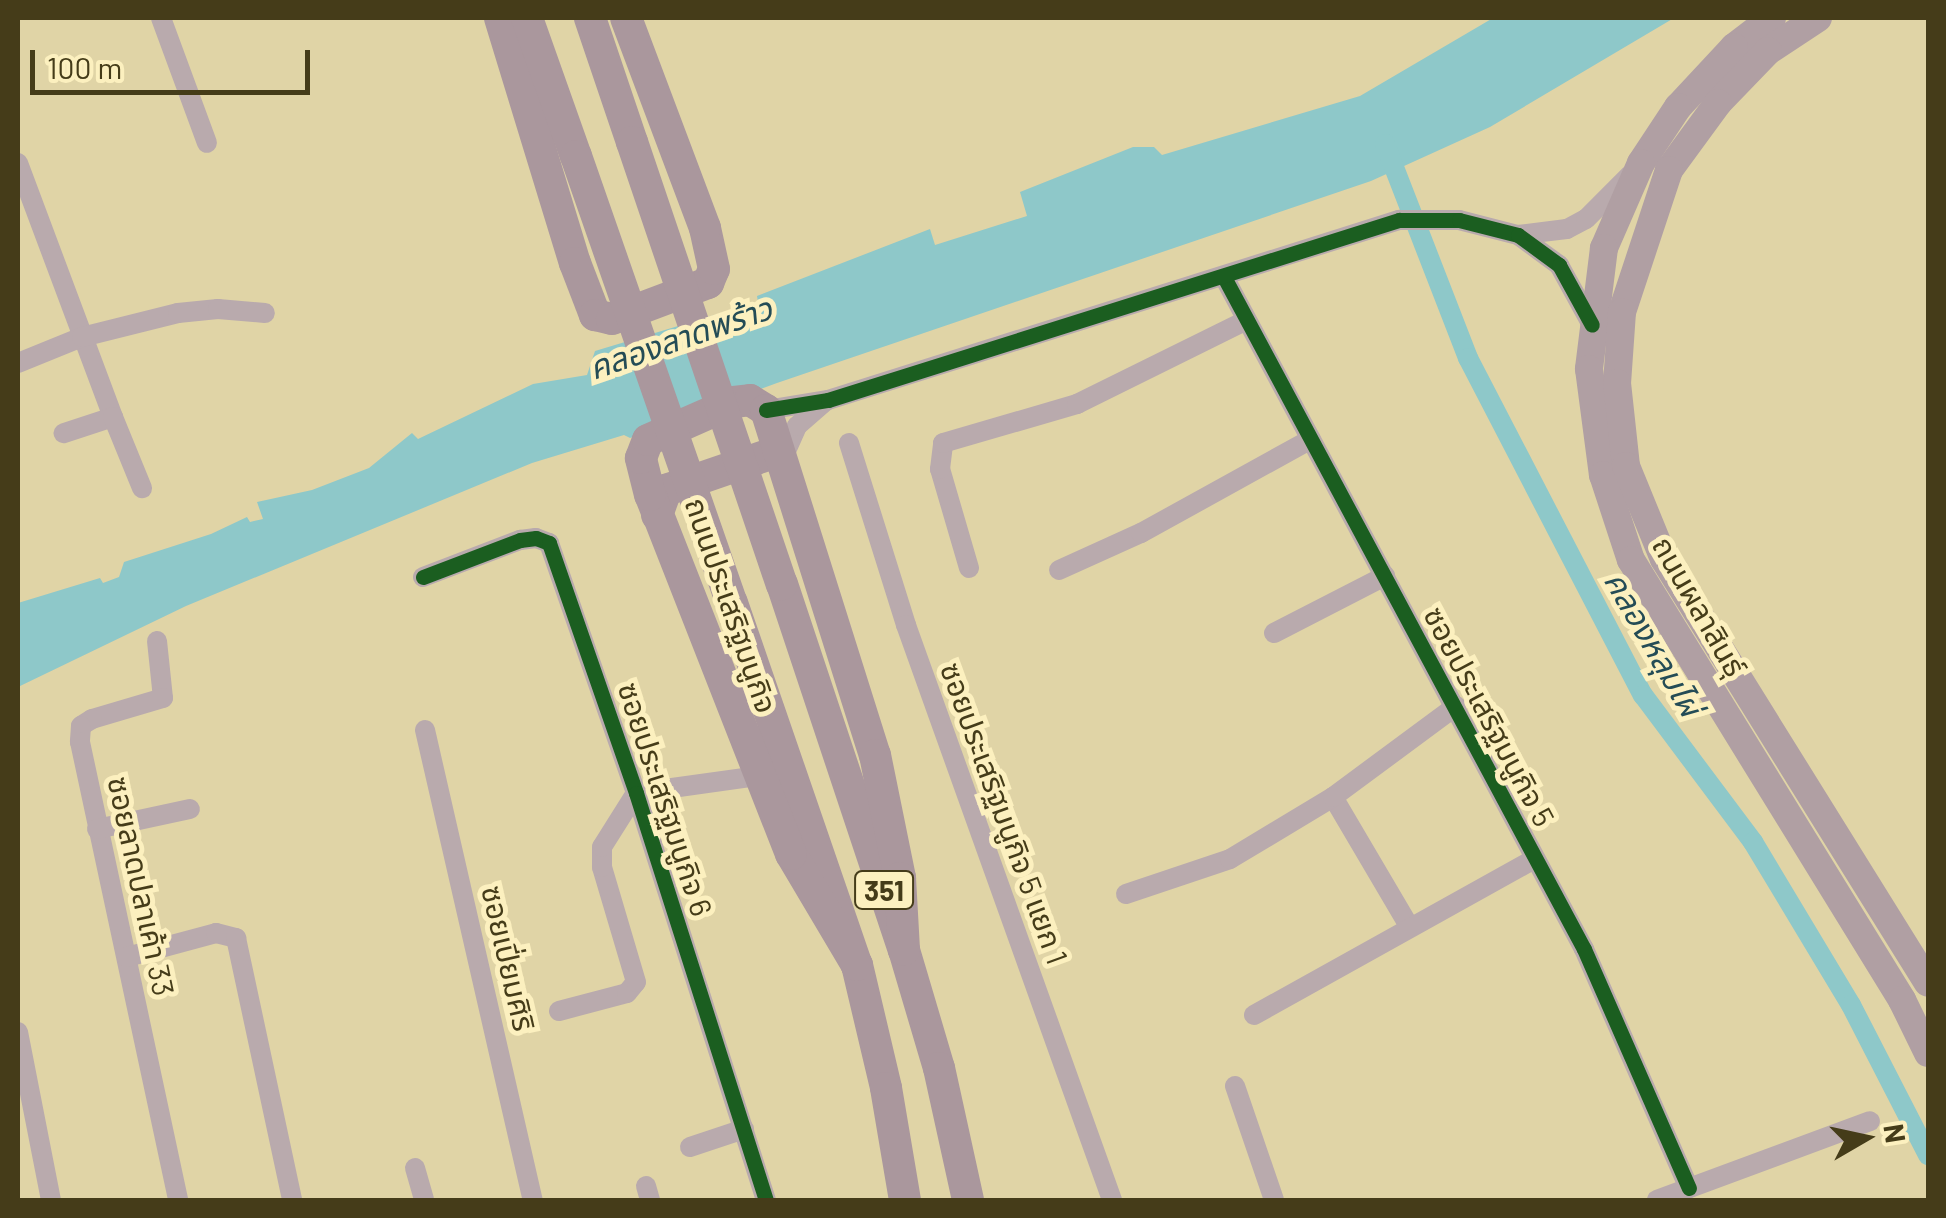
<!DOCTYPE html>
<html>
<head>
<meta charset="utf-8">
<style>
  body { margin:0 }
  #map { position:relative; width:1946px; height:1218px; overflow:hidden; background:#e0d4a6; font-family:Barlow,"Noto Sans Thai",sans-serif }
  div>[style] { position:absolute }
  .water>* { inset:0; background:#8ec8c9 }
  .canal>* { height:20px; margin:-10px; padding:0 10px; transform-origin:10px; border-radius:10px; background:#8ec8c9 }
  .street>* { height:20px; margin:-10px; padding:0 10px; transform-origin:10px; border-radius:10px; background:#b9aaad }
  .secondary>* { height:28px; margin:-14px; padding:0 14px; transform-origin:14px; border-radius:14px; background:#b09fa3 }
  .primary>* { height:32px; margin:-16px; padding:0 16px; transform-origin:16px; border-radius:16px; background:#aa979d }
  .primary-bridge>* { height:32px; margin:-16px; padding:0 16px; transform-origin:16px; border-radius:16px; background:#aa979d }
  .cycleway>* { height:15px; margin:-7.5px; padding:0 7.5px; transform-origin:7.5px; border-radius:7.5px; background:#1b5e20 }
  span { translate:-50% -50%; white-space:nowrap; text-align:center; line-height:1.15; -webkit-text-stroke:10px #fcf0bf; paint-order:stroke }
  .shield-label span { padding:2px 8px; background:#fcf0bf; border:2px solid; border-radius:8px; -webkit-text-stroke-width:0 }
  .shield-label { font-size:28px; color:#453c19; font-weight:700 }
  .street-label { font-size:30px; color:#453c19 }
  .water-label { font-size:32px; color:#244c56; font-style:italic }
  .frame { position:absolute; inset:0; border:20px solid #453c19; pointer-events:none }
  .north { position:absolute; left:1816px; top:1088px; width:100px; height:100px; -webkit-text-stroke:8px #fcf0bf; paint-order:stroke; rotate:81deg; font-size:28px; font-weight:700; line-height:40px; text-align:center; color:#453c19 }
  .north::after { content:''; display:block; margin:auto; width:35px; height:45px; background:#453c19; clip-path:polygon(50% 0,100% 100%,50% 72%,0 100%) }
  .scale { position:absolute; left:30px; top:50px; width:280px; height:45px; box-sizing:border-box; border:5px solid #453c19; border-top:0; padding-left:12px; font-size:30px; line-height:35px; white-space:nowrap; color:#453c19; -webkit-text-stroke:8px #fcf0bf; paint-order:stroke }
</style>
</head>
<body>
<div id="map">
  <div class="water">
    <div style="clip-path:polygon(1493px 18px,1674px 18px,1490px 127px,1371px 181px,777px 383px,630px 438px,624px 435px,532px 463px,186px 606px,18px 687px,18px 603px,100px 578px,103px 583px,119px 577px,124px 562px,211px 534px,247px 517px,250px 522px,263px 519px,257px 502px,312px 490px,369px 468px,412px 433px,418px 439px,533px 384px,587px 375px,595px 351px,758px 302px,757px 296px,930px 229px,935px 245px,1027px 216px,1020px 192px,1133px 147px,1154px 147px,1162px 155px,1360px 96px)"></div>
  </div>
  <div class="canal">
    <div style="left:1385px;top:144px;width:230px;rotate:68.8deg"></div>
    <div style="left:1468px;top:358px;width:380px;rotate:62.6deg"></div>
    <div style="left:1643px;top:695px;width:184px;rotate:53.2deg"></div>
    <div style="left:1753px;top:842px;width:190px;rotate:59deg"></div>
    <div style="left:1851px;top:1005px;width:169px;rotate:62.8deg"></div>
  </div>
  <div class="street">
    <div style="left:161px;top:18px;width:133px;rotate:69.8deg"></div>
    <div style="left:18px;top:163px;width:271px;rotate:69.5deg"></div>
    <div style="left:113px;top:417px;width:52px;rotate:161.9deg"></div>
    <div style="left:1518px;top:235px;width:49px;rotate:-7deg"></div>
    <div style="left:1567px;top:229px;width:21px;rotate:-28deg"></div>
    <div style="left:1586px;top:219px;width:62px;rotate:-45deg"></div>
    <div style="left:1224px;top:277px;width:762px;rotate:61.82deg"></div>
    <div style="left:1584px;top:949px;width:261px;rotate:66.3deg"></div>
    <div style="left:18px;top:363px;width:69px;rotate:-22.1deg"></div>
    <div style="left:82px;top:337px;width:99px;rotate:-14deg"></div>
    <div style="left:178px;top:313px;width:40px;rotate:-5.7deg"></div>
    <div style="left:218px;top:309px;width:47px;rotate:4.9deg"></div>
    <div style="left:766px;top:410px;width:63px;rotate:-9.2deg"></div>
    <div style="left:828px;top:400px;width:599px;rotate:-17.5deg"></div>
    <div style="left:1399px;top:220px;width:60px"></div>
    <div style="left:1459px;top:220px;width:61px;rotate:14.3deg"></div>
    <div style="left:1518px;top:235px;width:51px;rotate:36.2deg"></div>
    <div style="left:1559px;top:265px;width:68px;rotate:61.2deg"></div>
    <div style="left:113px;top:417px;width:77px;rotate:67.8deg"></div>
    <div style="left:849px;top:443px;width:191px;rotate:72.6deg"></div>
    <div style="left:906px;top:625px;width:611px;rotate:70.29deg"></div>
    <div style="left:782px;top:460px;width:37px;rotate:-66deg"></div>
    <div style="left:797px;top:426px;width:38px;rotate:-41deg"></div>
    <div style="left:969px;top:568px;width:103px;rotate:-106.3deg"></div>
    <div style="left:940px;top:469px;width:26px;rotate:-83deg"></div>
    <div style="left:943px;top:443px;width:140px;rotate:-16.2deg"></div>
    <div style="left:1077px;top:404px;width:187px;rotate:-26.3deg"></div>
    <div style="left:1059px;top:570px;width:90px;rotate:-24.3deg"></div>
    <div style="left:1141px;top:533px;width:194px;rotate:-28.9deg"></div>
    <div style="left:423px;top:577px;width:104px;rotate:-20.9deg"></div>
    <div style="left:520px;top:540px;width:16px;rotate:-7deg"></div>
    <div style="left:536px;top:538px;width:14px;rotate:21deg"></div>
    <div style="left:549px;top:543px;width:265px;rotate:70.8deg"></div>
    <div style="left:636px;top:793px;width:427px;rotate:72.3deg"></div>
    <div style="left:1274px;top:633px;width:125px;rotate:-27.2deg"></div>
    <div style="left:157px;top:641px;width:57px;rotate:84deg"></div>
    <div style="left:163px;top:698px;width:74px;rotate:163.5deg"></div>
    <div style="left:92px;top:719px;width:13px;rotate:148deg"></div>
    <div style="left:81px;top:726px;width:16px;rotate:94deg"></div>
    <div style="left:80px;top:742px;width:468px;rotate:77.9deg"></div>
    <div style="left:425px;top:730px;width:482px;rotate:77.1deg"></div>
    <div style="left:1333px;top:797px;width:150px;rotate:59.5deg"></div>
    <div style="left:97px;top:829px;width:95px;rotate:-12.1deg"></div>
    <div style="left:1126px;top:894px;width:110px;rotate:-18.6deg"></div>
    <div style="left:1230px;top:859px;width:120px;rotate:-31deg"></div>
    <div style="left:1333px;top:797px;width:153px;rotate:-36.5deg"></div>
    <div style="left:127px;top:957px;width:92px;rotate:-15.1deg"></div>
    <div style="left:216px;top:933px;width:21px;rotate:14deg"></div>
    <div style="left:236px;top:938px;width:268px;rotate:77.9deg"></div>
    <div style="left:559px;top:1011px;width:70px;rotate:-14.8deg"></div>
    <div style="left:627px;top:993px;width:14px;rotate:-51deg"></div>
    <div style="left:636px;top:982px;width:120px;rotate:-106.5deg"></div>
    <div style="left:602px;top:867px;width:20px;rotate:-90deg"></div>
    <div style="left:602px;top:847px;width:64px;rotate:-57.8deg"></div>
    <div style="left:636px;top:793px;width:124px;rotate:-7.9deg"></div>
    <div style="left:1254px;top:1015px;width:321px;rotate:-29.1deg"></div>
    <div style="left:18px;top:1032px;width:171px;rotate:78.9deg"></div>
    <div style="left:1235px;top:1086px;width:120px;rotate:71.1deg"></div>
    <div style="left:690px;top:1147px;width:57px;rotate:-18.4deg"></div>
    <div style="left:415px;top:1168px;width:33px;rotate:74deg"></div>
    <div style="left:646px;top:1186px;width:15px;rotate:74deg"></div>
    <div style="left:1657px;top:1200px;width:227px;rotate:-20.3deg"></div>
  </div>
  <div class="secondary">
    <div style="left:1772px;top:18px;width:48px;rotate:142.7deg"></div>
    <div style="left:1734px;top:47px;width:82px;rotate:133deg"></div>
    <div style="left:1678px;top:107px;width:67px;rotate:123.5deg"></div>
    <div style="left:1641px;top:163px;width:93px;rotate:113.5deg"></div>
    <div style="left:1604px;top:248px;width:122px;rotate:97.1deg"></div>
    <div style="left:1589px;top:369px;width:107px;rotate:82.5deg"></div>
    <div style="left:1603px;top:475px;width:89px;rotate:71.8deg"></div>
    <div style="left:1631px;top:560px;width:517px;rotate:58.37deg"></div>
    <div style="left:1902px;top:1000px;width:59px;rotate:63.9deg"></div>
    <div style="left:1818px;top:18px;width:60px;rotate:146.6deg"></div>
    <div style="left:1768px;top:51px;width:72px;rotate:133.9deg"></div>
    <div style="left:1718px;top:103px;width:83px;rotate:126.2deg"></div>
    <div style="left:1669px;top:170px;width:150px;rotate:108.3deg"></div>
    <div style="left:1622px;top:312px;width:71px;rotate:94deg"></div>
    <div style="left:1617px;top:383px;width:83px;rotate:83.8deg"></div>
    <div style="left:1626px;top:466px;width:100px;rotate:67.8deg"></div>
    <div style="left:1664px;top:559px;width:499px;rotate:58.1deg"></div>
  </div>
  <div class="primary">
    <div style="left:500px;top:18px;width:256px;rotate:73deg"></div>
    <div style="left:575px;top:263px;width:56px;rotate:69deg"></div>
    <div style="left:595px;top:315px;width:17px;rotate:13deg"></div>
    <div style="left:612px;top:319px;width:103px;rotate:-20.6deg"></div>
    <div style="left:708px;top:283px;width:15px;rotate:-67deg"></div>
    <div style="left:714px;top:269px;width:42px;rotate:-102.4deg"></div>
    <div style="left:705px;top:228px;width:224px;rotate:-110.6deg"></div>
    <div style="left:527px;top:18px;width:146px;rotate:70.5deg"></div>
    <div style="left:590px;top:18px;width:131px;rotate:71.3deg"></div>
    <div style="left:657px;top:515px;width:27px;rotate:-70deg"></div>
    <div style="left:666px;top:490px;width:105px;rotate:-19deg"></div>
    <div style="left:782px;top:584px;width:386px;rotate:71.6deg"></div>
    <div style="left:904px;top:950px;width:123px;rotate:73.5deg"></div>
    <div style="left:939px;top:1068px;width:135px;rotate:77.6deg"></div>
    <div style="left:732px;top:603px;width:383px;rotate:71deg"></div>
    <div style="left:857px;top:965px;width:126px;rotate:76.7deg"></div>
    <div style="left:886px;top:1088px;width:114px;rotate:80.4deg"></div>
    <div style="left:857px;top:965px;width:129px;rotate:-120.7deg"></div>
    <div style="left:791px;top:854px;width:386px;rotate:-111.4deg"></div>
    <div style="left:650px;top:495px;width:38px;rotate:-104deg"></div>
    <div style="left:641px;top:458px;width:19px;rotate:-69deg"></div>
    <div style="left:648px;top:440px;width:94px;rotate:-23.8deg"></div>
    <div style="left:734px;top:402px;width:16px;rotate:-7deg"></div>
    <div style="left:750px;top:400px;width:19px;rotate:32deg"></div>
    <div style="left:766px;top:410px;width:362px;rotate:72.5deg"></div>
    <div style="left:875px;top:755px;width:126px;rotate:78.5deg"></div>
    <div style="left:900px;top:878px;width:72px;rotate:86.8deg"></div>
  </div>
  <div class="primary-bridge">
    <div style="left:632px;top:142px;width:467px;rotate:71.3deg"></div>
    <div style="left:576px;top:156px;width:473px;rotate:70.8deg"></div>
  </div>
  <div class="cycleway">
    <div style="left:1224px;top:277px;width:762px;rotate:61.82deg"></div>
    <div style="left:1584px;top:949px;width:261px;rotate:66.3deg"></div>
    <div style="left:766px;top:410px;width:63px;rotate:-9.2deg"></div>
    <div style="left:828px;top:400px;width:599px;rotate:-17.5deg"></div>
    <div style="left:1399px;top:220px;width:60px"></div>
    <div style="left:1459px;top:220px;width:61px;rotate:14.3deg"></div>
    <div style="left:1518px;top:235px;width:51px;rotate:36.2deg"></div>
    <div style="left:1559px;top:265px;width:68px;rotate:61.2deg"></div>
    <div style="left:423px;top:577px;width:104px;rotate:-20.9deg"></div>
    <div style="left:520px;top:540px;width:16px;rotate:-7deg"></div>
    <div style="left:536px;top:538px;width:14px;rotate:21deg"></div>
    <div style="left:549px;top:543px;width:265px;rotate:70.8deg"></div>
    <div style="left:636px;top:793px;width:427px;rotate:72.3deg"></div>
  </div>
  <div class="shield-label">
    <span style="left:884px;top:890px">351</span>
  </div>
  <div class="street-label">
    <span style="left:732px;top:605px;rotate:71deg">ถนนประเสริฐมนูกิจ</span>
    <span style="left:1700px;top:606px;rotate:60deg">ถนนผลาสินธุ์</span>
    <span style="left:1490px;top:716px;rotate:62deg">ซอยประเสริฐมนูกิจ 5</span>
    <span style="left:666px;top:799px;rotate:72deg">ซอยประเสริฐมนูกิจ 6</span>
    <span style="left:1005px;top:813px;rotate:70deg">ซอยประเสริฐมนูกิจ 5 แยก 1</span>
    <span style="left:142px;top:886px;rotate:78deg">ซอยลาดปลาเค้า 33</span>
    <span style="left:509px;top:958px;rotate:77deg">ซอยเปี่ยมศิริ</span>
  </div>
  <div class="water-label">
    <span style="left:680px;top:337px;rotate:-19deg">คลองลาดพร้าว</span>
    <span style="left:1654px;top:643px;rotate:60deg">คลองหลุมไผ่</span>
  </div>
  <div class="frame"></div>
  <div class="north">N</div>
  <div class="scale">100 m</div>
</div>
</body>
</html>
